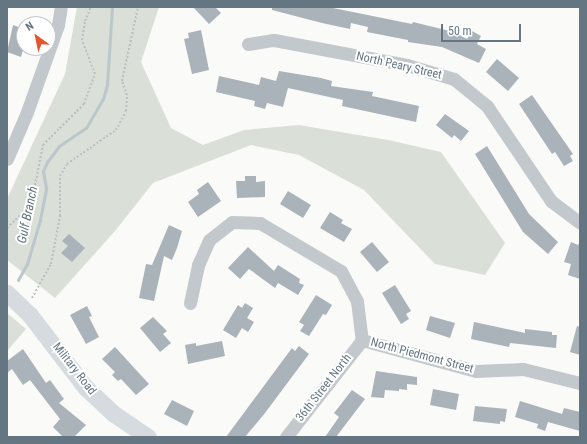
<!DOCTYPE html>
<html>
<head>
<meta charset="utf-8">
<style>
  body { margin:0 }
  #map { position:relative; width:587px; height:444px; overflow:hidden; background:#fafaf8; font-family:"Roboto Condensed",sans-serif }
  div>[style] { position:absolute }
  .green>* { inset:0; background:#dadfd7 }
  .stream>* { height:3px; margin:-1.5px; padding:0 1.5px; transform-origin:1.5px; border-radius:1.5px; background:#bbc7cb }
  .building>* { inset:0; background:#aab3b9 }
  .path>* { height:2px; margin-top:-1px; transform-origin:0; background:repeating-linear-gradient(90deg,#bbbfc2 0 2px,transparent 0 4px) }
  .minor>* { height:13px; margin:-6.5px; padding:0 6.5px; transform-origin:6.5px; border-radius:6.5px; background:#c3c8cc }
  .major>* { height:17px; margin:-8.5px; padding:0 8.5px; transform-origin:8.5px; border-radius:8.5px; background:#d6dbdf }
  span { translate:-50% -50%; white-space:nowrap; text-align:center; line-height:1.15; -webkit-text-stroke:4px #fff; paint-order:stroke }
  .street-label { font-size:12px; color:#657683 }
  .water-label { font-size:13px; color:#60757c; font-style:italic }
  .frame { position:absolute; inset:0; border:8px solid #657683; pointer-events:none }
  .north { position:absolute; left:16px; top:16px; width:40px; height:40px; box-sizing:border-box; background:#fff; border:1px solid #c1c8cd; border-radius:50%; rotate:327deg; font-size:11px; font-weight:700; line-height:16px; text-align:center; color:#657683 }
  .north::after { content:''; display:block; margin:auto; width:14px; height:18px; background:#e4572e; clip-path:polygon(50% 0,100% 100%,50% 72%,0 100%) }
  .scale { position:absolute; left:441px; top:24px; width:80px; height:18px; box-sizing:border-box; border:2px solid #657683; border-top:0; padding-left:5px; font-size:12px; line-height:14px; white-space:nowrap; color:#657683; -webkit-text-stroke:3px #fff; paint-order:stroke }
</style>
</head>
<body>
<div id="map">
  <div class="green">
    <div style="clip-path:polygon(77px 7px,159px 7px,141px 62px,171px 128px,203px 145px,244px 130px,299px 125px,388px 140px,441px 152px,505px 243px,485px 275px,435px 264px,364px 190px,299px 155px,251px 145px,153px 183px,115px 231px,55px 298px,7px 260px,7px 199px,65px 74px)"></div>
    <div style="clip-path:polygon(7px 313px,26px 329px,7px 351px)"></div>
  </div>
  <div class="stream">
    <div style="left:18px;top:280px;width:18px;rotate:-61deg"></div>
    <div style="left:27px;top:264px;width:46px;rotate:-73.5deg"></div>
    <div style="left:40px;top:220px;width:33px;rotate:-79deg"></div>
    <div style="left:46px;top:188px;width:17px;rotate:-100deg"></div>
    <div style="left:43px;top:171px;width:10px;rotate:-66deg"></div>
    <div style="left:47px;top:162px;width:20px;rotate:-53deg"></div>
    <div style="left:59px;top:146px;width:32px;rotate:-34deg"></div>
    <div style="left:86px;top:128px;width:34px;rotate:-60deg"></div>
    <div style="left:103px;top:99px;width:15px;rotate:-74deg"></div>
    <div style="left:107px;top:85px;width:78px;rotate:-86.3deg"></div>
  </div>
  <div class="building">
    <div style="clip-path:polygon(193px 7px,215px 7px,221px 13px,209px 24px)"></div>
    <div style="clip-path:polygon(272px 7px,328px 7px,412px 24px,413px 22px,454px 32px,467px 39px,472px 31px,481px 36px,477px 44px,486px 49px,479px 63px,442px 47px,408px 42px,408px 40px,367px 32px,368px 27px,351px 23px,350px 29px,322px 23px,272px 10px)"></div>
    <div style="clip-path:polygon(13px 25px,24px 29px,24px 46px,21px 57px,7px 52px)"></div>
    <div style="clip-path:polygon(201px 30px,209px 70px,192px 74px,184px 39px,189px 38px,188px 33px)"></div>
    <div style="clip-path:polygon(497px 59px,519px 78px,508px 91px,486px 72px)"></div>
    <div style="clip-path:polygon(279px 71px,321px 78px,332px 81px,331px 86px,373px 92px,372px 96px,419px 106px,416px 122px,342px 106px,343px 100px,288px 88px,283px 107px,267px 103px,265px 109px,254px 106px,255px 101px,216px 92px,219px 76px,259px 85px,261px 77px,276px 81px)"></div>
    <div style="clip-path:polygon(532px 95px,573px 154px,570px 156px,573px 161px,564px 166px,555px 152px,552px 154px,519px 104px)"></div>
    <div style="clip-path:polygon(445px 114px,469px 131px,461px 141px,454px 135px,452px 138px,436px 125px)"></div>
    <div style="clip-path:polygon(487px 146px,529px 214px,558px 242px,548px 254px,523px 232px,475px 154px)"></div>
    <div style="clip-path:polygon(245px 176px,256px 176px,256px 182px,265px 181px,265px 197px,237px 198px,236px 181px,245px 181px)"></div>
    <div style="clip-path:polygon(208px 182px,221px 201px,198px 217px,188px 202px,199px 194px,197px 190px)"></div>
    <div style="clip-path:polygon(288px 191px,311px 205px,303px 218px,280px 204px)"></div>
    <div style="clip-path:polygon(330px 212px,343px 220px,341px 223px,352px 229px,344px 242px,320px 228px)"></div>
    <div style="clip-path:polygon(169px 225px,182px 231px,177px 248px,172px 260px,164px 256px,154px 301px,139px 298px,146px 264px,152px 265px)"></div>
    <div style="clip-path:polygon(69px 234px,85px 248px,72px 262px,61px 253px,68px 246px,62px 241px)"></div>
    <div style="clip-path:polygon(372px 242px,389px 262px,377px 272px,360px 252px)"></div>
    <div style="clip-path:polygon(571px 242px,578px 245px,580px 242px,580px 279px,568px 275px,571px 264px,564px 262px)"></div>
    <div style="clip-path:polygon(248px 247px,274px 271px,278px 265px,300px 279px,299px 283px,304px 285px,298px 295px,278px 283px,275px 288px,249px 269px,240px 279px,228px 268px)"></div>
    <div style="clip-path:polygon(395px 285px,411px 311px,406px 314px,409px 319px,401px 324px,382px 293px)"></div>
    <div style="clip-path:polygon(316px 295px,332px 305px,326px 315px,323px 314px,309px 336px,300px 331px,304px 325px,299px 322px)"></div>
    <div style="clip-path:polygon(245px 303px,253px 308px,247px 318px,254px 322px,248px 332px,242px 328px,236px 338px,223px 330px,238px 305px,242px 308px)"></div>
    <div style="clip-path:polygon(87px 306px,92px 316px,89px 317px,99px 337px,86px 344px,70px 315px)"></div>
    <div style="clip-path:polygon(430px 316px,455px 323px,450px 338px,426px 330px)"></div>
    <div style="clip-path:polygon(153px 317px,167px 331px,163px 334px,171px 343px,160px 352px,140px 328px)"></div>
    <div style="clip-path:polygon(474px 322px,525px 333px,525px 329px,552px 332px,552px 335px,557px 335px,556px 348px,510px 343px,509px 347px,471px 339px)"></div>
    <div style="clip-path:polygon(577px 326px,580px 327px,580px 355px,570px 352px)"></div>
    <div style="clip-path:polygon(222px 341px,225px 356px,188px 364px,185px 345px,196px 343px,196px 346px)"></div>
    <div style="clip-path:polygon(299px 346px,309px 354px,265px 413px,245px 437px,226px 437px,292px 348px,295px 351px)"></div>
    <div style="clip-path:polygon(115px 347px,149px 384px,136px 395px,121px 379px,118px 381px,112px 375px,115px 372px,102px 359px)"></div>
    <div style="clip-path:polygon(23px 349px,46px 383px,50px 380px,64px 399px,59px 403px,86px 425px,74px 437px,63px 437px,53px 427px,60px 419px,30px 380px,23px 385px,12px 369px,7px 373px,7px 361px)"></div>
    <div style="clip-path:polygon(376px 371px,417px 377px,417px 385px,407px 384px,407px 390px,399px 389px,399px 391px,385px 390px,384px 398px,371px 397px)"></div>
    <div style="clip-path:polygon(433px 389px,459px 394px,456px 410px,430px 405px)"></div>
    <div style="clip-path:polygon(352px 390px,365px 399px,336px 437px,325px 437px,339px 417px,334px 413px)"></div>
    <div style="clip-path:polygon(172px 400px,194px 411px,187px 426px,164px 414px)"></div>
    <div style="clip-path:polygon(520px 401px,562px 414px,564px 408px,580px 412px,580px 431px,548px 422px,545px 431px,537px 428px,538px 424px,515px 417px)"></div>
    <div style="clip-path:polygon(475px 406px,507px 409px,505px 422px,500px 421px,500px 424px,473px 421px)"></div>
  </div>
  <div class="path">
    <div style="left:7px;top:228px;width:33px;rotate:-44deg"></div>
    <div style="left:31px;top:205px;width:61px;rotate:-78.7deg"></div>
    <div style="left:43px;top:145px;width:58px;rotate:-45deg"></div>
    <div style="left:84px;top:104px;width:32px;rotate:-70deg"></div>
    <div style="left:95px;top:74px;width:36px;rotate:-111deg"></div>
    <div style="left:82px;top:40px;width:19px;rotate:-81deg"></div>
    <div style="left:85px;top:21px;width:15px;rotate:-67deg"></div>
    <div style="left:32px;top:298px;width:39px;rotate:-61deg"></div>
    <div style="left:51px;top:264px;width:49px;rotate:-79.4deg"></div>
    <div style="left:60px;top:216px;width:40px;rotate:-90deg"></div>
    <div style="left:60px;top:176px;width:14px;rotate:-60deg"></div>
    <div style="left:67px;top:164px;width:60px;rotate:-34.8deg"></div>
    <div style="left:116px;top:130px;width:21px;rotate:-62deg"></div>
    <div style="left:126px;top:111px;width:16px;rotate:-86deg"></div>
    <div style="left:127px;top:95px;width:15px;rotate:-110deg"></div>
    <div style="left:122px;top:81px;width:76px;rotate:-77.8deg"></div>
  </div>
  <div class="minor">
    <div style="left:248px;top:44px;width:26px;rotate:-9deg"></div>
    <div style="left:274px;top:40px;width:135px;rotate:10.6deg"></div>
    <div style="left:407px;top:65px;width:49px;rotate:16.6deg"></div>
    <div style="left:454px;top:79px;width:43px;rotate:39.3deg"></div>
    <div style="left:487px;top:106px;width:115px;rotate:56deg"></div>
    <div style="left:551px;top:201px;width:36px;rotate:37deg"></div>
    <div style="left:7px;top:159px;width:51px;rotate:-66.9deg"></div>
    <div style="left:27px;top:112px;width:92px;rotate:-70.4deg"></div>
    <div style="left:58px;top:25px;width:18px;rotate:-81deg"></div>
    <div style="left:190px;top:303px;width:39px;rotate:-78deg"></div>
    <div style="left:198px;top:265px;width:27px;rotate:-66deg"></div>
    <div style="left:209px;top:240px;width:29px;rotate:-38deg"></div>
    <div style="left:232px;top:222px;width:28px;rotate:2deg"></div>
    <div style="left:260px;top:223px;width:94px;rotate:30.7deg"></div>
    <div style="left:341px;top:271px;width:34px;rotate:62deg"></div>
    <div style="left:357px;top:301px;width:39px;rotate:83deg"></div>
    <div style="left:362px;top:340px;width:118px;rotate:15.2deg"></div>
    <div style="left:476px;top:371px;width:47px;rotate:-2.4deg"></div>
    <div style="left:523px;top:369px;width:59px;rotate:13.8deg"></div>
    <div style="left:286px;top:437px;width:123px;rotate:-51.9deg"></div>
  </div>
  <div class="major">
    <div style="left:7px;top:293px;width:32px;rotate:44deg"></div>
    <div style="left:30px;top:315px;width:91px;rotate:52.6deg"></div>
    <div style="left:85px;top:387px;width:40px;rotate:43deg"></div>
    <div style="left:114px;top:414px;width:41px;rotate:34.1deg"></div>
  </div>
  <div class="street-label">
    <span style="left:399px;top:66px;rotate:13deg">North Peary Street</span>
    <span style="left:422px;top:356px;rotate:15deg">North Piedmont Street</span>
    <span style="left:74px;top:369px;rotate:52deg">Military Road</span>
    <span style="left:324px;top:388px;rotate:-52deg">36th Street North</span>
  </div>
  <div class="water-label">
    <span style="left:28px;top:215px;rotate:-78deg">Gulf Branch</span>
  </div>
  <div class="frame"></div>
  <div class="north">N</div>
  <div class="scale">50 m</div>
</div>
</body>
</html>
